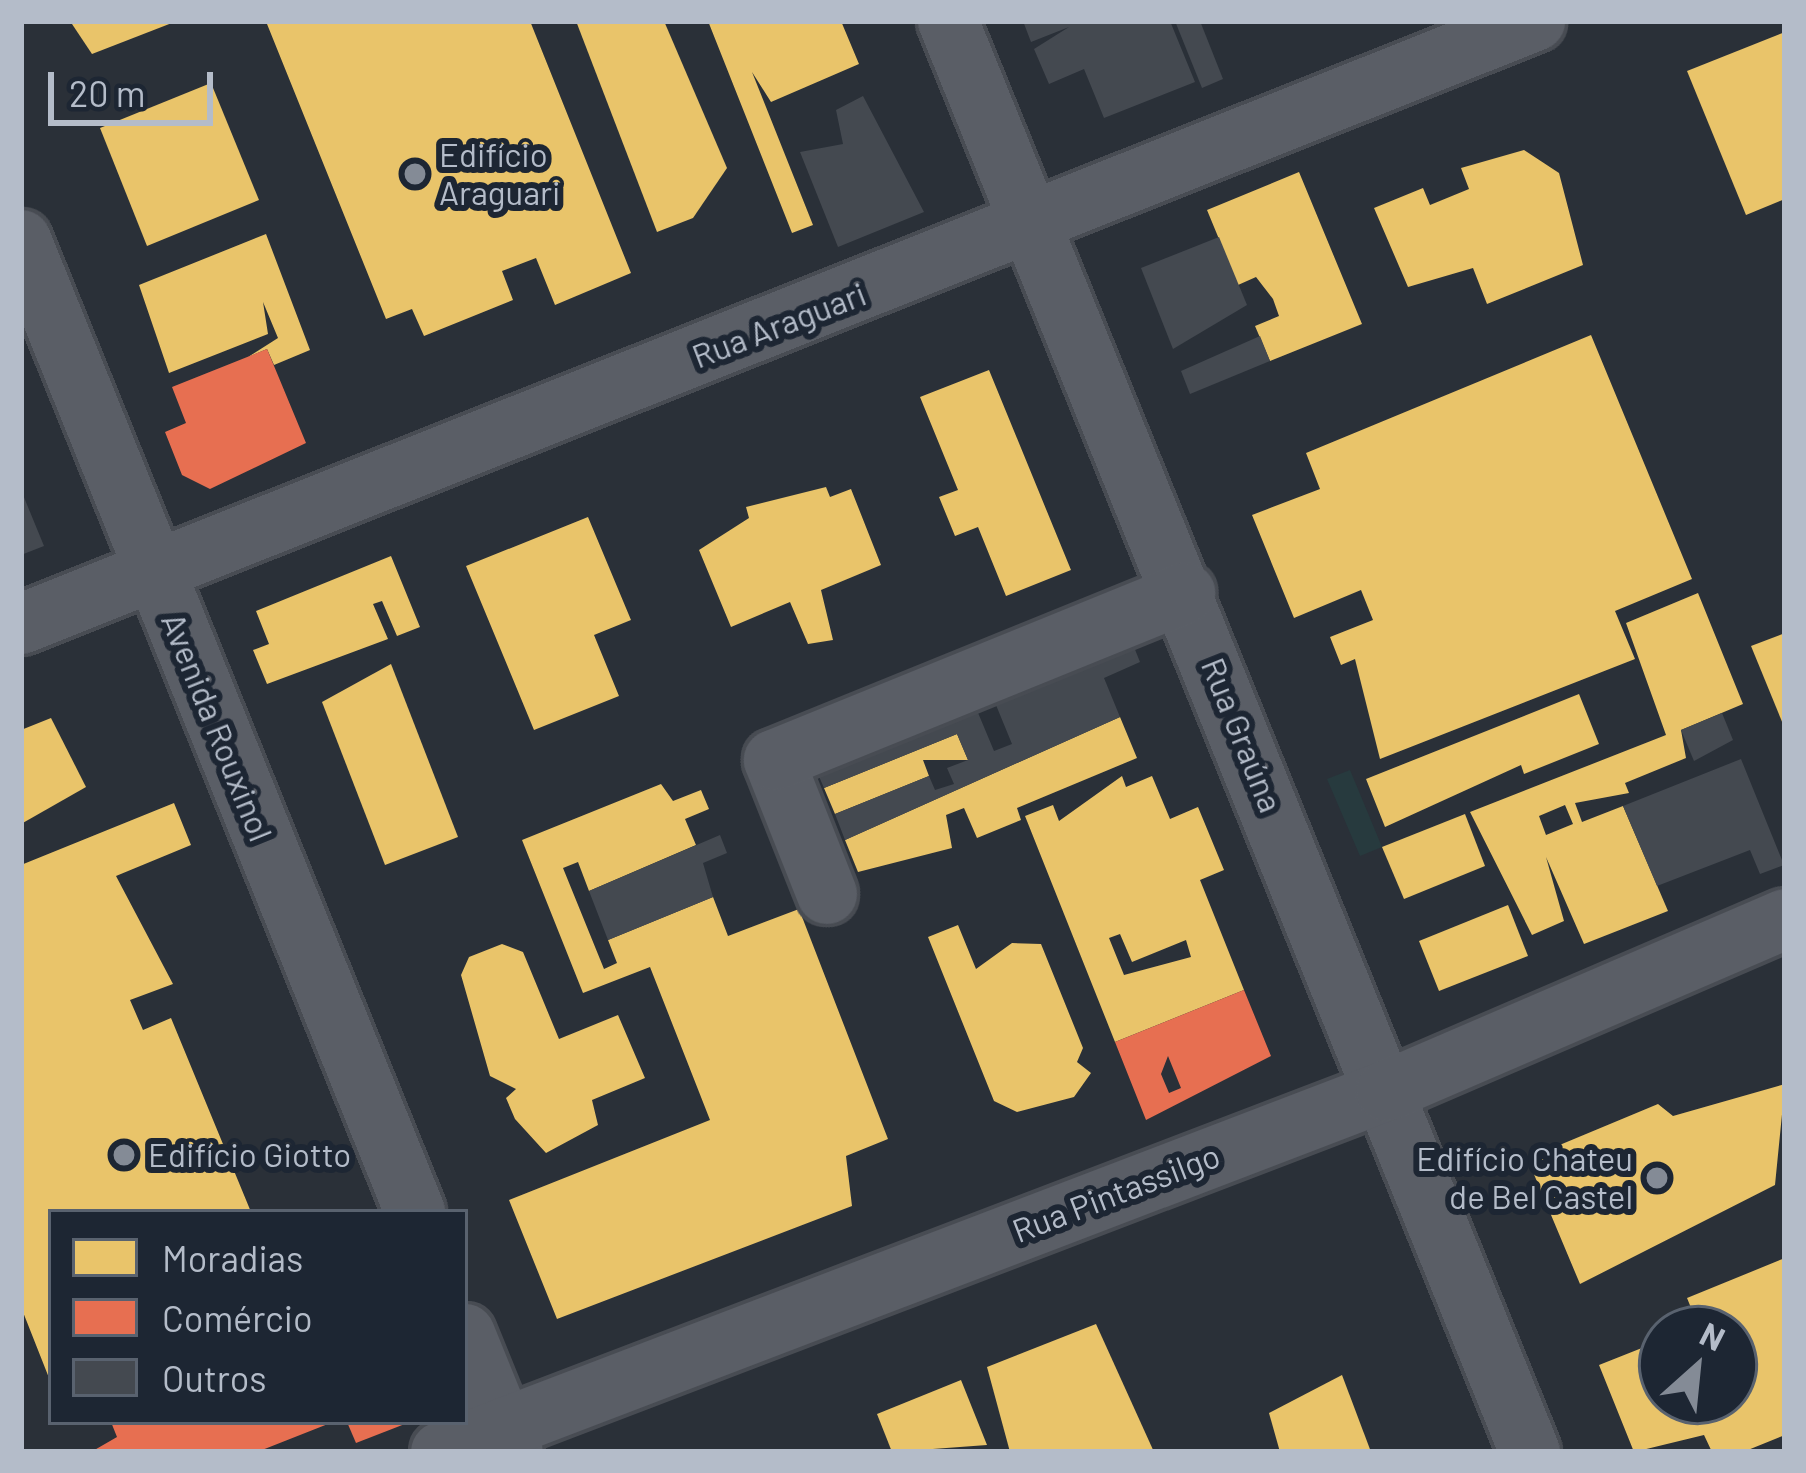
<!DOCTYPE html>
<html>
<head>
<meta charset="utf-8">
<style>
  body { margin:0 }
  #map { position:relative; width:1806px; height:1473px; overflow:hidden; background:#2a3038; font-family:Barlow,sans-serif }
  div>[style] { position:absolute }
  .green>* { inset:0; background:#273a3e }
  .homes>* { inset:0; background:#e9c46a }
  .shops>* { inset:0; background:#e76f51 }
  .building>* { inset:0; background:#444950 }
  .roads { filter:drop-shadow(3px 0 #484c53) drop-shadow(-3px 0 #484c53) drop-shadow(0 3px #484c53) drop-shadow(0 -3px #484c53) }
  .minor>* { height:60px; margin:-30px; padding:0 30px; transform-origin:30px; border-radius:30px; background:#5a5e66 }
  .dots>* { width:33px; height:33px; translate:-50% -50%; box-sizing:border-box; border:6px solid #1d2633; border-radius:50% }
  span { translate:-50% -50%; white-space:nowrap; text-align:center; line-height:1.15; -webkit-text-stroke:12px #1d2633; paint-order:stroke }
  .poi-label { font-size:33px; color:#b4bcc9 }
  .left { translate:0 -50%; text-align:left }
  .right { translate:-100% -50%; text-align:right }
  .street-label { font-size:33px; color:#b4bcc9 }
  .frame { position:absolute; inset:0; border:24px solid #b4bcc9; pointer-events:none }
  .legend { position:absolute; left:48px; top:1209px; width:420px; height:216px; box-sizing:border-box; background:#1d2633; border:3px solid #59626f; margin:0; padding:15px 21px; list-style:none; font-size:36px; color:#b4bcc9 }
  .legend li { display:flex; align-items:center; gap:24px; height:60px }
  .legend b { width:60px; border:3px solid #59626f }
  .north { position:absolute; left:1638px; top:1305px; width:120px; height:120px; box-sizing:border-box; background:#1d2633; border:3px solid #59626f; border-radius:50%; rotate:27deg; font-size:33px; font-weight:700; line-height:48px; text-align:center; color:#b4bcc9 }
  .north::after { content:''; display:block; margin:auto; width:42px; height:54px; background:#848b96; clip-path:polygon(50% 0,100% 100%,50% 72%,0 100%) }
  .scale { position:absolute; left:48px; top:72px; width:165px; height:54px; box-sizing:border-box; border:6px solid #b4bcc9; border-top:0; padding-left:15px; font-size:36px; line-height:42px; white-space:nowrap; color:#b4bcc9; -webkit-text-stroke:9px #1d2633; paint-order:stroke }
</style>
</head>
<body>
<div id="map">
  <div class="green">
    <div style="clip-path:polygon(1350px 770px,1382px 847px,1360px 856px,1327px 779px)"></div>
  </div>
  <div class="homes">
    <div style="clip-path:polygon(70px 21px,177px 21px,92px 54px)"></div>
    <div style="clip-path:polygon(530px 21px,631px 273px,555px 305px,536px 258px,502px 271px,513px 300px,424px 336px,412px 309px,386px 319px,267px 24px)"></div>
    <div style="clip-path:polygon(576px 21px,664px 21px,727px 168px,693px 218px,657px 232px)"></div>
    <div style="clip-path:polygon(708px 21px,841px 21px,859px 64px,771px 102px,752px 72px,813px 225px,792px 233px)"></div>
    <div style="clip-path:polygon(1785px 32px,1785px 199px,1746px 215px,1687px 71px)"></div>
    <div style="clip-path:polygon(211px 83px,259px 200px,147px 246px,100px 128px)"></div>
    <div style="clip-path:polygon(1524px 150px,1559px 173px,1583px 265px,1487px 304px,1473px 268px,1408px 287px,1374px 208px,1423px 188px,1430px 205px,1469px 189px,1461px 168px)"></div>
    <div style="clip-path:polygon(1299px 172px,1362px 324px,1270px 361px,1255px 326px,1279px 316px,1273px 299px,1256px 277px,1238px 285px,1207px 210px)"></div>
    <div style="clip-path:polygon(266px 234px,310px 350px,274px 365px,267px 349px,248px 357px,278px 338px,263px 302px,268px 334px,169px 373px,139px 285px)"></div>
    <div style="clip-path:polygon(1591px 335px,1692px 579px,1615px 611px,1635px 659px,1380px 759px,1355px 659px,1341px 665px,1330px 637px,1373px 620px,1361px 590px,1294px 618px,1252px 515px,1320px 489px,1306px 453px)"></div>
    <div style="clip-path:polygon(989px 370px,1071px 570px,1006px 596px,978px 527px,955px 536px,939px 497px,958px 490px,920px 397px)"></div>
    <div style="clip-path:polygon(826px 487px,830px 497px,851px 489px,881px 565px,821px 590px,833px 640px,808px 644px,790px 602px,731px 627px,699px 550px,749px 518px,746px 507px)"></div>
    <div style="clip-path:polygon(588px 517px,631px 620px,594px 635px,619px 696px,534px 730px,466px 566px)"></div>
    <div style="clip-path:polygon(391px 556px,420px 627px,397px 636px,382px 601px,373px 604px,388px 639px,267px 684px,253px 650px,269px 644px,256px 611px)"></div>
    <div style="clip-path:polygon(evenodd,1698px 593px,1743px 704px,1681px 730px,1686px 758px,1625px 783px,1629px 793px,1575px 803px,1582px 822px,1623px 806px,1668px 911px,1584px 944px,1546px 857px,1564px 921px,1532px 935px,1470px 812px,1666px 735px,1626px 623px,1698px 593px,1565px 805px,1573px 824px,1546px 835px,1539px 816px,1565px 805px)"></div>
    <div style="clip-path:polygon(1785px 633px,1785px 729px,1751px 646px)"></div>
    <div style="clip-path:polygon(391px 664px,458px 837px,385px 865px,322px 702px)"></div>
    <div style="clip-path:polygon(1579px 694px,1599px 744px,1524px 774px,1521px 765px,1385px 827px,1366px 779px)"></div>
    <div style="clip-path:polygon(1120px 717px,1137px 758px,1017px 808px,1021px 820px,977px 838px,964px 808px,946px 815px,952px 848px,858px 872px,845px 840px)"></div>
    <div style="clip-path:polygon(51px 718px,86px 787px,21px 824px,21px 730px)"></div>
    <div style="clip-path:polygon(957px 734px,968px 760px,923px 760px,929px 776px,835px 814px,824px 788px)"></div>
    <div style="clip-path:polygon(evenodd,1122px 776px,1126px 787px,1152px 776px,1170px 819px,1198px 807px,1224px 870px,1200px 880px,1244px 990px,1115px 1042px,1025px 816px,1053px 805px,1059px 821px,1122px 776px,1120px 934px,1132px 962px,1186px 940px,1191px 957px,1124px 975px,1109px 938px,1120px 934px)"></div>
    <div style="clip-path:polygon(661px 784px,673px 801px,701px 790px,709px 809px,685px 819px,696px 845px,589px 891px,578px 862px,563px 868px,604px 969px,617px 963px,608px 940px,713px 897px,728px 936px,799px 909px,888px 1139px,846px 1156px,852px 1206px,557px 1319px,509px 1200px,710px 1120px,650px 967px,583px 993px,522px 840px)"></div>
    <div style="clip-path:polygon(174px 803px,191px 845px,116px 876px,173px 984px,130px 1000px,143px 1030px,171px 1018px,251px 1212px,51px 1212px,51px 1383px,21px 1307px,21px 865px)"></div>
    <div style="clip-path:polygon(1465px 814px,1485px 866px,1404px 899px,1382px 847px)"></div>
    <div style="clip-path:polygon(1508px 905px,1528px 956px,1439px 991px,1419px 941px)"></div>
    <div style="clip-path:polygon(958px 925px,976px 969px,1012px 943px,1041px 944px,1083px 1048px,1077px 1062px,1091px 1073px,1074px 1097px,1017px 1112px,994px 1101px,928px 937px)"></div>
    <div style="clip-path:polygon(502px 944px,523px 952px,559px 1039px,618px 1015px,645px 1078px,592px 1100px,598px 1125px,546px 1153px,515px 1119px,506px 1098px,516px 1089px,490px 1076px,461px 975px,469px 957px)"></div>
    <div style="clip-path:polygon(1785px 1084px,1775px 1185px,1580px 1284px,1533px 1172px,1538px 1154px,1658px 1104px,1673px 1116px)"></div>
    <div style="clip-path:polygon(1785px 1258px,1785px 1435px,1743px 1452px,1712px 1452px,1704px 1435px,1634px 1452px,1599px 1365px,1662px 1340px,1662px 1401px,1734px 1401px,1734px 1329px,1689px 1329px,1698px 1325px,1687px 1298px)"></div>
    <div style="clip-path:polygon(1096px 1324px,1154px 1452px,1010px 1452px,987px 1367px)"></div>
    <div style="clip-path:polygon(1342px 1375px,1371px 1452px,1280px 1452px,1269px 1413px)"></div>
    <div style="clip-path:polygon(961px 1380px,987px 1445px,892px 1452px,877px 1414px)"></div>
  </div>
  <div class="shops">
    <div style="clip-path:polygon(267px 349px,306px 443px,210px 489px,182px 475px,165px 432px,186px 423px,172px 387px)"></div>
    <div style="clip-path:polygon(evenodd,1244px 990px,1271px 1056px,1146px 1120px,1115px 1042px,1244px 990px,1168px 1056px,1181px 1088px,1169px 1093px,1161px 1074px,1168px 1056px)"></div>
    <div style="clip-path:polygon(111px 1422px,333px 1422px,257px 1452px,91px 1452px,117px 1437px)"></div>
    <div style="clip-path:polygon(347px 1422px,410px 1422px,356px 1443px)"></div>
  </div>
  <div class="building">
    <div style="clip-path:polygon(1023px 21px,1170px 21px,1195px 82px,1104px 118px,1084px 69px,1049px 84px,1034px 49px,1069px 27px,1031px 42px)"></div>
    <div style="clip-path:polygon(1175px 21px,1200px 21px,1223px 79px,1202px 88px)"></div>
    <div style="clip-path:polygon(863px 96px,924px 212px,838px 247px,800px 152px,843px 144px,836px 110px)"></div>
    <div style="clip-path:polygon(1219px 237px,1247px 305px,1173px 349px,1141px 268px)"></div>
    <div style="clip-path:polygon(1260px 336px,1270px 361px,1190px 394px,1181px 371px)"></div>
    <div style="clip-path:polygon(21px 490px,44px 546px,21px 555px)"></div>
    <div style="clip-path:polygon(1128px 632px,1140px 662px,1104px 678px,1120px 717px,845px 840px,835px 814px,929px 776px,935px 790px,954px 784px,947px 768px,968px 760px,957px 734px,824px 788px,812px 760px,971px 696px,994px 751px,1012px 744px,989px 688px)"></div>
    <div style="clip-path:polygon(1722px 713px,1733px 740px,1694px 761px,1681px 730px)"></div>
    <div style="clip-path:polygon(1741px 759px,1784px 865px,1760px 874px,1750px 850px,1657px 886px,1623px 806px)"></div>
    <div style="clip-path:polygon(720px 835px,727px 853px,703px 863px,713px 897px,608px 940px,589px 891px)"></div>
  </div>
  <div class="roads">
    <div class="minor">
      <div style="left:948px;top:21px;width:1545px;rotate:67.87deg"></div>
      <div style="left:21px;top:240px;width:1049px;rotate:67.93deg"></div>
      <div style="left:21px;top:624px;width:1630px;rotate:-21.72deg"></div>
      <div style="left:827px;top:894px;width:144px;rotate:-111.6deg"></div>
      <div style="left:774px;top:760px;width:444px;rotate:-22.1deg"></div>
      <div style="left:465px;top:1334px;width:127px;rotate:67.9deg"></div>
      <div style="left:441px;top:1452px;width:1012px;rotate:-20.91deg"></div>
      <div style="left:1386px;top:1091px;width:434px;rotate:-23.3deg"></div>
    </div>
  </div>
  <div class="dots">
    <div style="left:415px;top:174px;background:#848b96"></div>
    <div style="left:124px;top:1155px;background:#848b96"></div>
    <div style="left:1657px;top:1178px;background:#848b96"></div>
  </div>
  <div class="poi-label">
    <span class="left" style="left:439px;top:174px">Edifício<br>Araguari</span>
    <span class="left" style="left:148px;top:1155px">Edifício Giotto</span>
    <span class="right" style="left:1633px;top:1178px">Edifício Chateu<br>de Bel Castel</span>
  </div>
  <div class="street-label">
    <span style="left:779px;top:325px;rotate:-21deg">Rua Araguari</span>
    <span style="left:217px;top:727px;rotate:68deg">Avenida Rouxinol</span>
    <span style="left:1242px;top:735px;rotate:68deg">Rua Graúna</span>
    <span style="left:1116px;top:1193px;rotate:-21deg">Rua Pintassilgo</span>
  </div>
  <div class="frame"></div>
  <ul class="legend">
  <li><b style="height:33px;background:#e9c46a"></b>Moradias</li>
  <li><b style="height:33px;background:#e76f51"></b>Comércio</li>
  <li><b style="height:33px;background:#444950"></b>Outros</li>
  </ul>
  <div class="north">N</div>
  <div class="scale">20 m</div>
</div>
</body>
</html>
